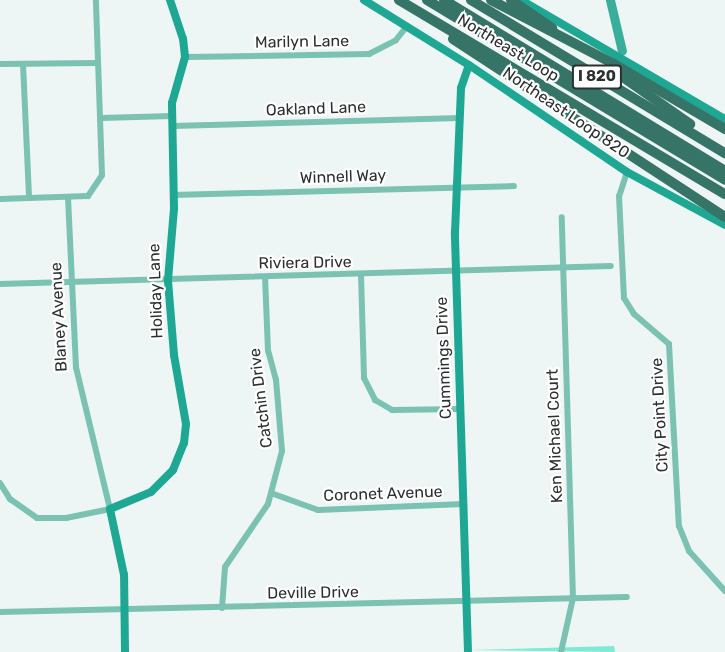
<!DOCTYPE html>
<html>
<head>
<meta charset="utf-8">
<style>
  body { margin:0 }
  #map { position:relative; width:725px; height:652px; overflow:hidden; background:#edf6f4; font-family:Rubik,sans-serif }
  div>[style] { position:absolute }
  .green>* { inset:0; background:#7cead5 }
  .river>* { height:9px; margin:-4.5px; padding:0 4.5px; transform-origin:4.5px; border-radius:4.5px; background:#39af9b }
  .street>* { height:6px; margin:-3px; padding:0 3px; transform-origin:3px; border-radius:3px; background:#7bc2b3 }
  .secondary>* { height:8px; margin:-4px; padding:0 4px; transform-origin:4px; border-radius:4px; background:#1ea894 }
  .highway>* { height:10px; margin:-5px; padding:0 5px; transform-origin:5px; border-radius:5px; background:#367468 }
  span { translate:-50% -50%; white-space:nowrap; text-align:center; line-height:1.15; -webkit-text-stroke:4.5px #fff; paint-order:stroke }
  .shield-label span { padding:2px 4px; background:#fff; border:2px solid; border-radius:4px; -webkit-text-stroke-width:0 }
  .shield-label { font-size:15px; color:#2d3030; font-weight:700 }
  .street-label { font-size:16px; color:#2d3030 }
</style>
</head>
<body>
<div id="map">
  <div class="green">
    <div style="clip-path:polygon(614px 646px,615px 652px,471px 650px)"></div>
  </div>
  <div class="river">
    <div style="left:610px;top:0;width:52px;rotate:76.8deg"></div>
  </div>
  <div class="street">
    <div style="left:185px;top:57px;width:184px;rotate:-0.9deg"></div>
    <div style="left:369px;top:54px;width:30px;rotate:-27deg"></div>
    <div style="left:396px;top:40px;width:18px;rotate:-52deg"></div>
    <div style="left:0;top:64px;width:97px;rotate:-0.6deg"></div>
    <div style="left:23px;top:64px;width:134px;rotate:87.4deg"></div>
    <div style="left:101px;top:118px;width:71px;rotate:-1.6deg"></div>
    <div style="left:173px;top:126px;width:287px;rotate:-1.6deg"></div>
    <div style="left:627px;top:172px;width:25px;rotate:108deg"></div>
    <div style="left:619px;top:196px;width:102px;rotate:87.2deg"></div>
    <div style="left:624px;top:298px;width:19px;rotate:58deg"></div>
    <div style="left:634px;top:314px;width:46px;rotate:40.6deg"></div>
    <div style="left:669px;top:344px;width:182px;rotate:86.9deg"></div>
    <div style="left:679px;top:526px;width:27px;rotate:68deg"></div>
    <div style="left:689px;top:551px;width:54px;rotate:48deg"></div>
    <div style="left:173px;top:195px;width:341px;rotate:-1.5deg"></div>
    <div style="left:0;top:199px;width:88px;rotate:-2deg"></div>
    <div style="left:88px;top:196px;width:25px;rotate:-56deg"></div>
    <div style="left:102px;top:175px;width:175px;rotate:-92deg"></div>
    <div style="left:361px;top:275px;width:103px;rotate:88.3deg"></div>
    <div style="left:364px;top:378px;width:25px;rotate:63deg"></div>
    <div style="left:375px;top:400px;width:20px;rotate:30deg"></div>
    <div style="left:392px;top:410px;width:69px;rotate:-0.8deg"></div>
    <div style="left:0;top:284px;width:611px;rotate:-1.69deg"></div>
    <div style="left:0;top:483px;width:19px;rotate:58deg"></div>
    <div style="left:10px;top:499px;width:33px;rotate:35deg"></div>
    <div style="left:37px;top:518px;width:29px"></div>
    <div style="left:66px;top:518px;width:45px;rotate:-11.6deg"></div>
    <div style="left:110px;top:509px;width:146px;rotate:-103.5deg"></div>
    <div style="left:76px;top:367px;width:170px;rotate:-92.7deg"></div>
    <div style="left:271px;top:493px;width:50px;rotate:19.9deg"></div>
    <div style="left:318px;top:510px;width:146px;rotate:-2.4deg"></div>
    <div style="left:222px;top:608px;width:41px;rotate:-85.8deg"></div>
    <div style="left:225px;top:567px;width:76px;rotate:-55.7deg"></div>
    <div style="left:268px;top:504px;width:55px;rotate:-75.2deg"></div>
    <div style="left:282px;top:451px;width:71px;rotate:-94.8deg"></div>
    <div style="left:276px;top:380px;width:30px;rotate:-105deg"></div>
    <div style="left:268px;top:351px;width:74px;rotate:-92.3deg"></div>
    <div style="left:0;top:612px;width:627px;rotate:-1.37deg"></div>
    <div style="left:561px;top:652px;width:55px;rotate:-77.5deg"></div>
    <div style="left:573px;top:598px;width:381px;rotate:-91.7deg"></div>
  </div>
  <div class="secondary">
    <div style="left:364px;top:0;width:123px;rotate:31.8deg"></div>
    <div style="left:469px;top:65px;width:191px;rotate:34.1deg"></div>
    <div style="left:627px;top:172px;width:111px;rotate:28.4deg"></div>
    <div style="left:521px;top:0;width:236px;rotate:30.3deg"></div>
    <div style="left:125px;top:652px;width:77px;rotate:-90.7deg"></div>
    <div style="left:124px;top:575px;width:67px;rotate:-102deg"></div>
    <div style="left:110px;top:509px;width:44px;rotate:-22.5deg"></div>
    <div style="left:151px;top:492px;width:31px;rotate:-45deg"></div>
    <div style="left:173px;top:470px;width:29px;rotate:-68deg"></div>
    <div style="left:184px;top:443px;width:19px;rotate:-84deg"></div>
    <div style="left:186px;top:424px;width:70px;rotate:-99.9deg"></div>
    <div style="left:174px;top:355px;width:75px;rotate:-94.6deg"></div>
    <div style="left:168px;top:280px;width:71px;rotate:-85.2deg"></div>
    <div style="left:174px;top:209px;width:106px;rotate:-91.1deg"></div>
    <div style="left:172px;top:103px;width:48px;rotate:-74.2deg"></div>
    <div style="left:185px;top:57px;width:18px;rotate:-96deg"></div>
    <div style="left:183px;top:39px;width:41px;rotate:-108.4deg"></div>
    <div style="left:468px;top:652px;width:420px;rotate:-91.8deg"></div>
    <div style="left:455px;top:232px;width:144px;rotate:-87.6deg"></div>
    <div style="left:461px;top:88px;width:24px;rotate:-71deg"></div>
  </div>
  <div class="highway">
    <div style="left:399px;top:0;width:379px;rotate:30.8deg"></div>
    <div style="left:427px;top:0;width:348px;rotate:31.1deg"></div>
    <div style="left:444px;top:0;width:329px;rotate:31.3deg"></div>
    <div style="left:471px;top:0;width:297px;rotate:31.1deg"></div>
    <div style="left:491px;top:0;width:139px;rotate:27.5deg"></div>
    <div style="left:614px;top:64px;width:129px;rotate:30.4deg"></div>
    <div style="left:511px;top:0;width:50px;rotate:34.3deg"></div>
    <div style="left:453px;top:39px;width:325px;rotate:33.2deg"></div>
    <div style="left:614px;top:71px;width:93px;rotate:34.9deg"></div>
  </div>
  <div class="shield-label">
    <span style="left:597px;top:77px">I 820</span>
  </div>
  <div class="street-label">
    <span style="left:302px;top:42px;rotate:-1deg">Marilyn Lane</span>
    <span style="left:508px;top:48px;rotate:31deg">Northeast Loop</span>
    <span style="left:316px;top:109px;rotate:-2deg">Oakland Lane</span>
    <span style="left:566px;top:113px;rotate:34deg">Northeast Loop 820</span>
    <span style="left:343px;top:177px;rotate:-2deg">Winnell Way</span>
    <span style="left:305px;top:263px;rotate:-1deg">Riviera Drive</span>
    <span style="left:156px;top:291px;rotate:-92deg">Holiday Lane</span>
    <span style="left:59px;top:317px;rotate:-93deg">Blaney Avenue</span>
    <span style="left:444px;top:358px;rotate:-92deg">Cummings Drive</span>
    <span style="left:261px;top:398px;rotate:-97deg">Catchin Drive</span>
    <span style="left:660px;top:415px;rotate:-93deg">City Point Drive</span>
    <span style="left:555px;top:436px;rotate:-92deg">Ken Michael Court</span>
    <span style="left:383px;top:494px;rotate:-2deg">Coronet Avenue</span>
    <span style="left:313px;top:593px;rotate:-1deg">Deville Drive</span>
  </div>
</div>
</body>
</html>
